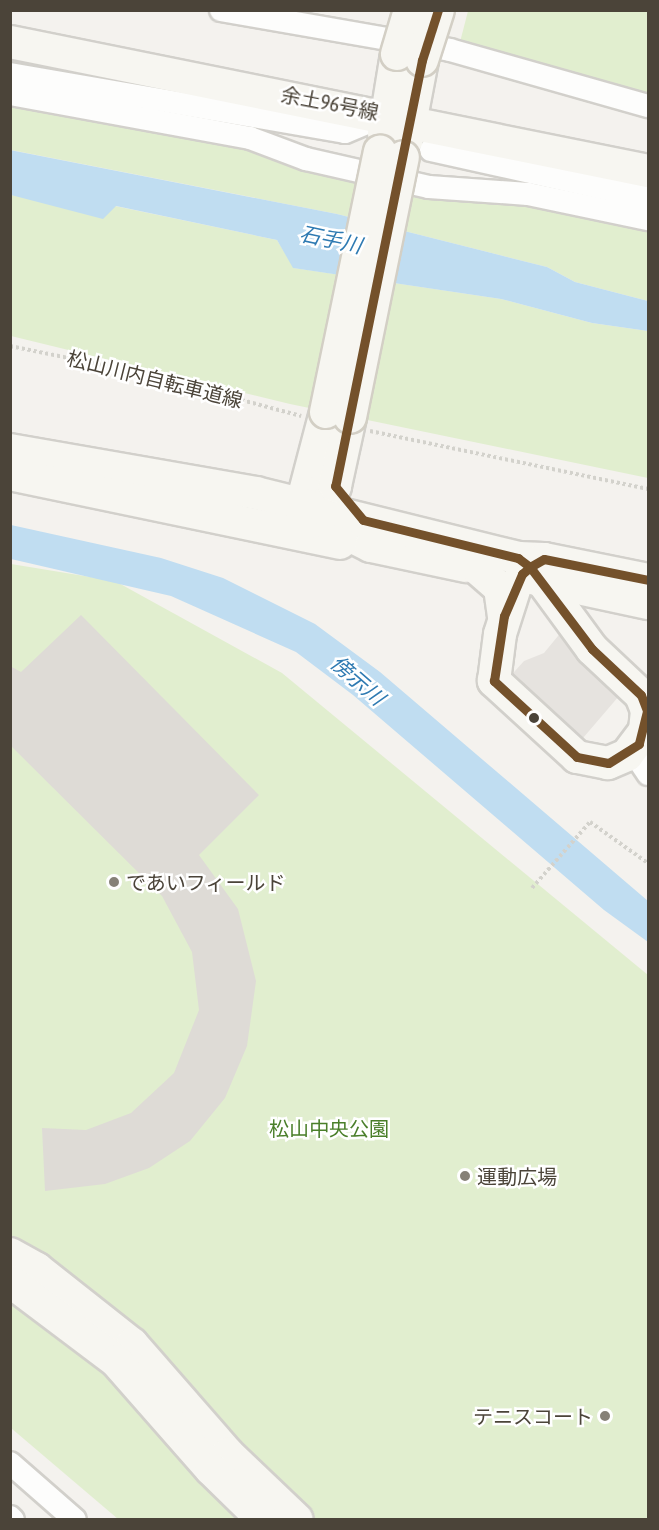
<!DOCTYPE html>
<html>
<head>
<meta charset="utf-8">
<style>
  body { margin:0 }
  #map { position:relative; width:659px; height:1530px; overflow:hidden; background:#f4f2ee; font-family:"Asap Condensed","Noto Sans JP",sans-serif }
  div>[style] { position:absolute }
  .green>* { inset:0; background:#e1eecf }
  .parking>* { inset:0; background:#e6e3df }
  .water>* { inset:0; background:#c0ddf1 }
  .building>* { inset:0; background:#dedbd6 }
  .path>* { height:4px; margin-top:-2px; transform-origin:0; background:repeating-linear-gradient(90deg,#d3d2cc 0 3px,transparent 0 6px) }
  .roads { filter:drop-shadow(2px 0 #d2d0cb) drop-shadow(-2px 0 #d2d0cb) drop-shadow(0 2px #d2d0cb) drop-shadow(0 -2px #d2d0cb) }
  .street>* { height:22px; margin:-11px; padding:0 11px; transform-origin:11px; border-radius:11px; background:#fdfdfc }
  .secondary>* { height:32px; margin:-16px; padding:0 16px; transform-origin:16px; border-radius:16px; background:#f7f6f1 }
  .bridges { filter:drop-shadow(2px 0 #d3cfc5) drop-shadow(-2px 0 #d3cfc5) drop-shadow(0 2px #d3cfc5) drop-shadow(0 -2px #d3cfc5) }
  .secondary-bridge>* { height:32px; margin:-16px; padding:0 16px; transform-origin:16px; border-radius:16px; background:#f7f6f1 }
  .bus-1>* { height:9px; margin:-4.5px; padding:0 4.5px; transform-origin:4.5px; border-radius:4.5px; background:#74512b }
  .dots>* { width:16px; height:16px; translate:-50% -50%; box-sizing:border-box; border:3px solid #fff; border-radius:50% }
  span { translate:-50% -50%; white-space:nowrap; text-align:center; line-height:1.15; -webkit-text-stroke:5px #fff; paint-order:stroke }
  .street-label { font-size:20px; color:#4b4439 }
  .poi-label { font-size:20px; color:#4b4439 }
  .left { translate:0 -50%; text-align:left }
  .right { translate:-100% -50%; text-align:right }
  .park-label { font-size:20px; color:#4a7f2a }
  .water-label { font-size:21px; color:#2e7ab2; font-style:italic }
  .frame { position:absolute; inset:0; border:12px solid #4b4439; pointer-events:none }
</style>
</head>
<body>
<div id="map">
  <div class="green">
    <div style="clip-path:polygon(468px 11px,648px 11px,648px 98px,459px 46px)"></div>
    <div style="clip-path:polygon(10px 102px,648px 228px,648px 301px,575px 282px,547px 267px,337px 214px,11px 150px)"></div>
    <div style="clip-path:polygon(11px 195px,115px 206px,277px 240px,294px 268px,501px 299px,592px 323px,648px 331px,648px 478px,290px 404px,11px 336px)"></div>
    <div style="clip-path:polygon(11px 564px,115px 581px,282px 673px,648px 975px,648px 1519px,118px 1519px,11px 1428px)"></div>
  </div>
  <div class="parking">
    <div style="clip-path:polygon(567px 625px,625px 689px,577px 745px,506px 681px,524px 661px,544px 653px)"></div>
  </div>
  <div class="water">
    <div style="clip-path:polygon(10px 150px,337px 214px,547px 267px,575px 282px,648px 301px,648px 331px,592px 323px,501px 299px,293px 268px,277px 240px,116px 206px,103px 219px,11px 195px)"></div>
    <div style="clip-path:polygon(11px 525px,161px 558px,223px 578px,315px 624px,380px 672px,648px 901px,648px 942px,604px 910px,353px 695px,296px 652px,171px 596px,11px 559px)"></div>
  </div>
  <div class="building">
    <div style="clip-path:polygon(81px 615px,259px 795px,199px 855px,238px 909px,256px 981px,247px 1046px,225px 1098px,190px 1141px,149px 1168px,105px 1184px,45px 1191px,42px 1128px,86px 1130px,131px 1113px,174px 1073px,199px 1010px,192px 952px,162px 896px,10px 745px,10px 666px,21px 672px)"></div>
  </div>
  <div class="path">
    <div style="left:10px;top:346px;width:130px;rotate:11.6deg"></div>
    <div style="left:137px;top:372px;width:170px;rotate:15deg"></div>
    <div style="left:370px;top:431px;width:284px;rotate:11.8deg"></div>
    <div style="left:532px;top:888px;width:88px;rotate:-48.7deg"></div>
    <div style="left:590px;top:822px;width:71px;rotate:35.3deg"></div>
  </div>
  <div class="roads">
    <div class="street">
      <div style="left:221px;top:10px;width:232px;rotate:9.9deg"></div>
      <div style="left:450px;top:50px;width:206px;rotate:15.8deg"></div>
      <div style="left:10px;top:74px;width:340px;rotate:9.8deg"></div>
      <div style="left:345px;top:132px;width:41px;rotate:-22.8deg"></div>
      <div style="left:10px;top:94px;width:244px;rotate:10.4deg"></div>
      <div style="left:250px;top:138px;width:60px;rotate:20.6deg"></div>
      <div style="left:306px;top:159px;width:126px;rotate:12.8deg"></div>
      <div style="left:429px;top:187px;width:99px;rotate:4deg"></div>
      <div style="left:528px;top:194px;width:123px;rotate:11.8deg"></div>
      <div style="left:431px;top:150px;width:222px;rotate:12.5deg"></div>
      <div style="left:632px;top:750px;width:29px;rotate:56deg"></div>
      <div style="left:10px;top:1463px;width:86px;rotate:41.2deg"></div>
      <div style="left:10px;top:1517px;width:4px;rotate:45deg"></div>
    </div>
    <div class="secondary">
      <div style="left:10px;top:42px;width:651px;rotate:11.43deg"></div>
      <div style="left:384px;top:133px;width:80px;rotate:-80.7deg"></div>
      <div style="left:407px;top:139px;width:80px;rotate:-79.2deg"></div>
      <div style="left:326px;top:412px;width:83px;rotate:104.7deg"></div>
      <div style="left:305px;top:492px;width:30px;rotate:66deg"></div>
      <div style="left:317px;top:519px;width:60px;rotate:26.6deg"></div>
      <div style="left:371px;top:546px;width:97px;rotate:11.9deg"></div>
      <div style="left:10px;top:450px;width:250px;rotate:9.9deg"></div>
      <div style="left:256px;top:493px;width:270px;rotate:13.9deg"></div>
      <div style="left:518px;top:558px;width:26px;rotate:2deg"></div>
      <div style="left:544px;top:559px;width:106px;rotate:11.4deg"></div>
      <div style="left:10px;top:474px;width:337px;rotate:11.8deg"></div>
      <div style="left:311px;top:522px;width:18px;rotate:-41deg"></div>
      <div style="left:325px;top:510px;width:26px;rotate:-67deg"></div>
      <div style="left:335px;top:486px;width:71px;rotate:-77.7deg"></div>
      <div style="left:518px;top:558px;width:15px;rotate:37deg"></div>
      <div style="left:530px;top:567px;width:20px;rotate:49deg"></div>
      <div style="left:543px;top:582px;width:83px;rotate:53.8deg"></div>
      <div style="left:592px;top:649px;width:67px;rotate:43.2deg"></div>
      <div style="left:641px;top:695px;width:17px;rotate:69deg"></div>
      <div style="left:647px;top:711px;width:20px;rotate:96deg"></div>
      <div style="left:645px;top:731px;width:30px;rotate:127deg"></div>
      <div style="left:627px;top:755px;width:21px;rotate:157deg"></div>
      <div style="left:608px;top:763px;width:32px;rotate:-169deg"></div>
      <div style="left:577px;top:757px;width:113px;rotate:-137.5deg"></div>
      <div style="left:494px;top:681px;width:47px;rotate:-82.7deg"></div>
      <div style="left:500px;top:634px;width:52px;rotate:-72.3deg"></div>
      <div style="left:516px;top:584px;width:22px;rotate:-51deg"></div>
      <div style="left:530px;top:567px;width:16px;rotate:-30deg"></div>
      <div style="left:478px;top:569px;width:29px;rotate:41deg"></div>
      <div style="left:500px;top:588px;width:28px;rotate:82deg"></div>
      <div style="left:532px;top:578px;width:119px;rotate:12.2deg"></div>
      <div style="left:10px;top:1254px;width:31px;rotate:29deg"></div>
      <div style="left:37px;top:1269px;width:121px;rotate:38.3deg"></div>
      <div style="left:132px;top:1344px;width:146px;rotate:48.9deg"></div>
      <div style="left:228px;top:1454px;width:95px;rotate:43.7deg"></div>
      <div style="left:10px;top:1281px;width:133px;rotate:37deg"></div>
      <div style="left:116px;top:1361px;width:144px;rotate:48.7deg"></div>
      <div style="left:211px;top:1469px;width:73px;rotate:44.4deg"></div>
    </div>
  </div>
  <div class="bridges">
    <div class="secondary-bridge">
      <div style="left:397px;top:54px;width:46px;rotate:-73.5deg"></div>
      <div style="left:422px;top:60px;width:52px;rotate:-72.3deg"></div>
      <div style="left:326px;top:412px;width:266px;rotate:-78.3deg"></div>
      <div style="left:350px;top:417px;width:265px;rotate:-78.5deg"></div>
    </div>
  </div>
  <div class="bus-1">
    <div style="left:438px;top:10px;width:52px;rotate:107.7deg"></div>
    <div style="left:422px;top:60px;width:435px;rotate:101.5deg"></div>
    <div style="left:335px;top:486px;width:44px;rotate:50.5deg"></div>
    <div style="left:363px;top:520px;width:160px;rotate:13.8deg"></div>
    <div style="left:518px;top:558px;width:15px;rotate:37deg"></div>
    <div style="left:530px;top:567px;width:103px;rotate:52.9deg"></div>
    <div style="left:592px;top:649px;width:67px;rotate:43.2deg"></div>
    <div style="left:641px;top:695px;width:17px;rotate:69deg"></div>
    <div style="left:647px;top:711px;width:34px;rotate:104deg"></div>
    <div style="left:639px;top:744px;width:36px;rotate:148deg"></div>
    <div style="left:608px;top:763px;width:32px;rotate:-169deg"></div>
    <div style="left:577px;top:757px;width:113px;rotate:-137.5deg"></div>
    <div style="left:494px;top:681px;width:66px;rotate:-81.3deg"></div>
    <div style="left:504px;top:616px;width:46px;rotate:-66.8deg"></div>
    <div style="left:522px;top:574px;width:11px;rotate:-41deg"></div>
    <div style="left:530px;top:567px;width:16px;rotate:-30deg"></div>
    <div style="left:544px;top:559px;width:106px;rotate:11.4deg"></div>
  </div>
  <div class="dots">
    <div style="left:534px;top:718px;background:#4b4439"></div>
    <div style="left:114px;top:882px;background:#868178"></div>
    <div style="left:465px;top:1176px;background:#868178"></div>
    <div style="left:605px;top:1416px;background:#868178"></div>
  </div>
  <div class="street-label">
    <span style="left:330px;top:103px;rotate:11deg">余土96号線</span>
    <span style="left:155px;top:379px;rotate:14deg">松山川内自転車道線</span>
  </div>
  <div class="poi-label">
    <span class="left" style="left:126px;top:882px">であいフィールド</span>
    <span class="left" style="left:477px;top:1176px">運動広場</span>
    <span class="right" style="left:593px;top:1416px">テニスコート</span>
  </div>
  <div class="park-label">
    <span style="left:329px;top:1128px">松山中央公園</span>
  </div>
  <div class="water-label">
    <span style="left:331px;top:239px;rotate:12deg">石手川</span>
    <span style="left:358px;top:680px;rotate:41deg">傍示川</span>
  </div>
  <div class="frame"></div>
</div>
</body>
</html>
